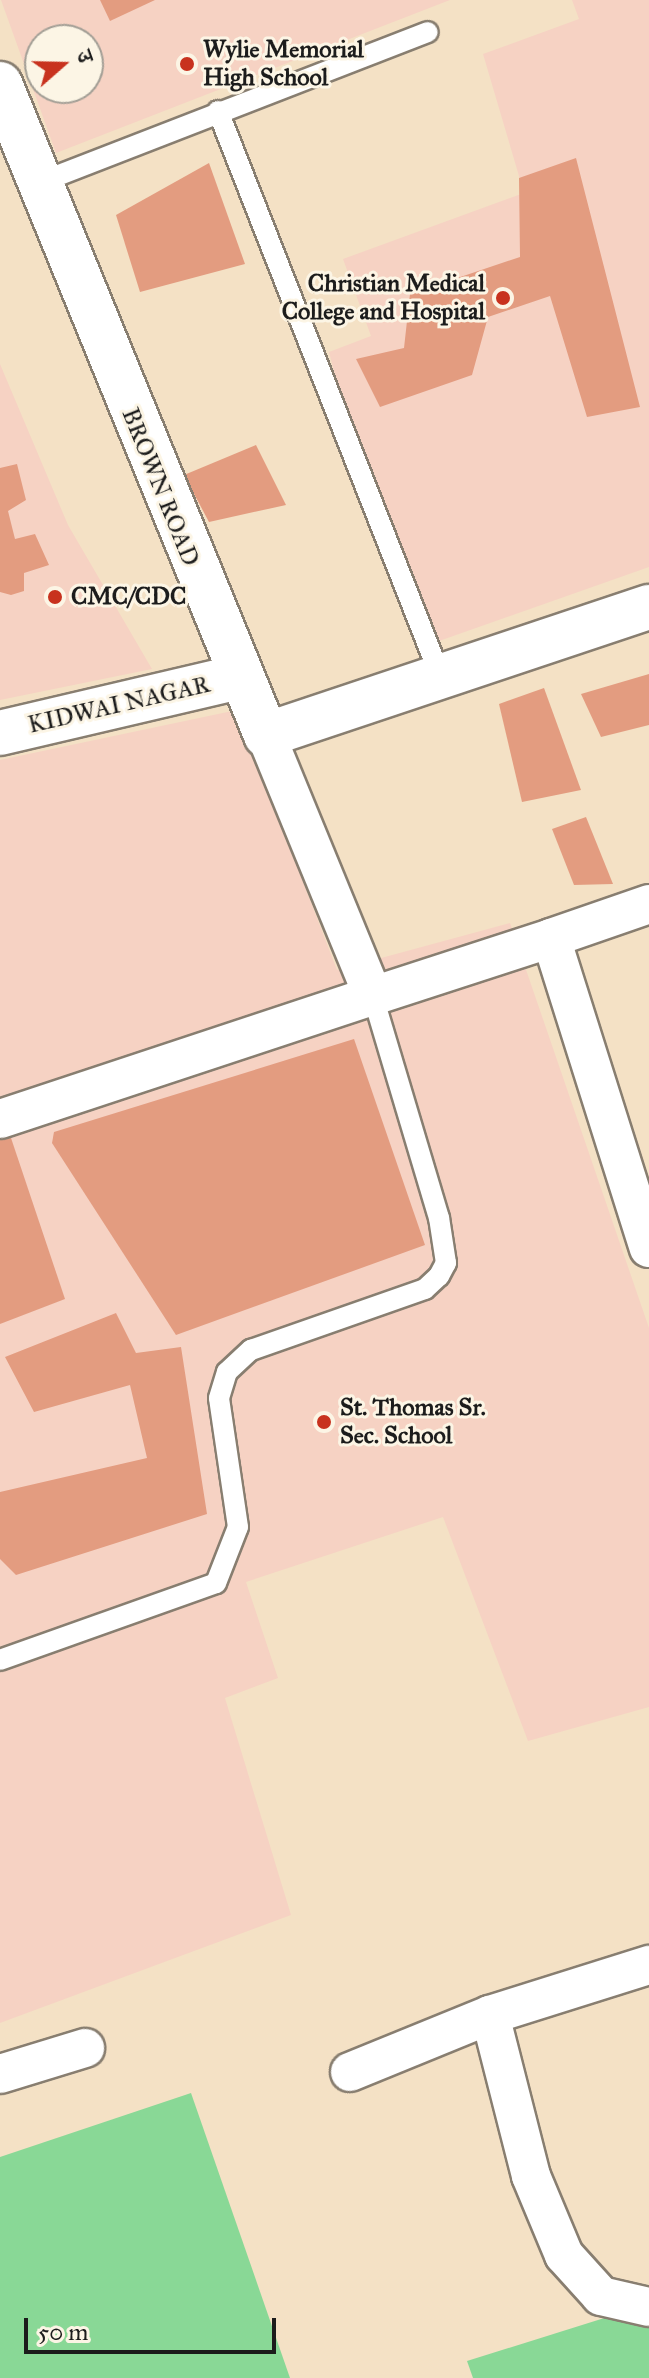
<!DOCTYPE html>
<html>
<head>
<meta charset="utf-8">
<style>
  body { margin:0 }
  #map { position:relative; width:649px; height:2378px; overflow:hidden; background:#f4e1c5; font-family:"IM FELL Great Primer","Noto Serif Devanagari",serif }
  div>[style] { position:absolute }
  .built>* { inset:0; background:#f6d2c3 }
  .green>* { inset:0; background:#89d896 }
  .building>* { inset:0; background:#e39c80 }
  .roads { filter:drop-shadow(2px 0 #887e70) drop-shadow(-2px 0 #887e70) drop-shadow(0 2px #887e70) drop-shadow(0 -2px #887e70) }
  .service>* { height:20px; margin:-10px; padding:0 10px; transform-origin:10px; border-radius:10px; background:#fff }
  .minor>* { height:38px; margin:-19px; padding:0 19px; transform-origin:19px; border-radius:19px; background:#fff }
  .tertiary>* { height:44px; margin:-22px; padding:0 22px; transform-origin:22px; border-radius:22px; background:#fff }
  .dots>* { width:22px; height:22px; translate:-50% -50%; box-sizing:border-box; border:4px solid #fcf5e5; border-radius:50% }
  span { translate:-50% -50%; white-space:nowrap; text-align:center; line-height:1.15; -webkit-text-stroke:6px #fcf5e5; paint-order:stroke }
  .poi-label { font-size:24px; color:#1c1c1c; font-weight:700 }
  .left { translate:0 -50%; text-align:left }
  .right { translate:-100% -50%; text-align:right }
  .street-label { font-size:24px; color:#1c1c1c }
  .north { position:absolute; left:24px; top:24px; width:80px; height:80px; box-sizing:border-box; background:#fcf5e5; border:2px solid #a29e95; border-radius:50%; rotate:70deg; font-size:22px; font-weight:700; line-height:32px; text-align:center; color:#1c1c1c }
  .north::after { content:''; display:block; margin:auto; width:28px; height:36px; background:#c8321e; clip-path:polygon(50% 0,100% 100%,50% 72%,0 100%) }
  .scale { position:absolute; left:24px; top:2318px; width:252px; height:36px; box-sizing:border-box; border:4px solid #1c1c1c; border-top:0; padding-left:10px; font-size:24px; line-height:28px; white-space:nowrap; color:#1c1c1c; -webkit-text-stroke:6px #fcf5e5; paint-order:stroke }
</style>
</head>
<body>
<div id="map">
  <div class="built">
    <div style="clip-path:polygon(evenodd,1px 0,450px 0,56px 153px,1px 0,40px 40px,88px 40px,88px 88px,40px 88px,40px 40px)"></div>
    <div style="clip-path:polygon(572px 0,649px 0,649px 567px,422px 647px,360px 473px,329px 352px,371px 336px,343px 259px,524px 193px,483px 54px,579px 19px)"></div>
    <div style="clip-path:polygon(0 364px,68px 525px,152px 669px,0 700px)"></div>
    <div style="clip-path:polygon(237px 710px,337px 970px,510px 923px,649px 1328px,649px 1707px,528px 1741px,443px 1517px,246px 1582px,278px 1678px,225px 1698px,291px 1915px,0 2023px,0 760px)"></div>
  </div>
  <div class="green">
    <div style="clip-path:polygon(191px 2093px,290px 2378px,0 2378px,0 2157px)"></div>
    <div style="clip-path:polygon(649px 2304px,649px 2378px,473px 2378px,467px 2361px)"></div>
  </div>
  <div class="building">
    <div style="clip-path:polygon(100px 0,155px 0,110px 21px)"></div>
    <div style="clip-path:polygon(576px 158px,640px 407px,587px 417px,550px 296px,488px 317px,472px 375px,380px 407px,356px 359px,404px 348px,410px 294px,520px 257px,519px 178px)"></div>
    <div style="clip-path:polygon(209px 163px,245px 264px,140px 292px,116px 215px)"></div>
    <div style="clip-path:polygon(256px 445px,286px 505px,209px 522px,184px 475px)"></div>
    <div style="clip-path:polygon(17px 464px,26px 500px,8px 511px,15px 539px,35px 534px,49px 565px,24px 573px,24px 591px,11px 595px,0 592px,0 468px)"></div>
    <div style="clip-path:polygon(649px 674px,649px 725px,601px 737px,581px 694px)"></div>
    <div style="clip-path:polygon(544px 688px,581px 790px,522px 802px,499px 704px)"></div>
    <div style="clip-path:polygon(586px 817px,613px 884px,574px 885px,552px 829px)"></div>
    <div style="clip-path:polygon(354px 1039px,425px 1245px,176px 1335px,52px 1143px,54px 1132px)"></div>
    <div style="clip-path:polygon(8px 1129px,65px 1299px,0 1324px,0 1132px)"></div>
    <div style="clip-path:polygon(116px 1313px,136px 1353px,181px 1347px,207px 1514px,16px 1575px,0 1559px,0 1492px,147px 1458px,130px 1385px,34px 1412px,5px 1357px)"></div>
  </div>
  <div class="roads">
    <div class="service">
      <div style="left:218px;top:111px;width:609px;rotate:68.53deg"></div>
      <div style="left:36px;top:184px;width:420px;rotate:-21.2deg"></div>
      <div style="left:0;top:1660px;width:229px;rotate:-19.6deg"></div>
      <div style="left:216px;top:1583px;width:60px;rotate:-68.6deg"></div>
      <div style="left:238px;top:1527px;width:130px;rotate:-98.4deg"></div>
      <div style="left:219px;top:1398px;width:27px;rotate:-73deg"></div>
      <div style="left:227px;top:1372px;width:33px;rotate:-43deg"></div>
      <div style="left:251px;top:1350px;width:184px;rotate:-19.3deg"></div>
      <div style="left:425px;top:1289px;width:19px;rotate:-43deg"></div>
      <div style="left:439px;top:1276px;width:15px;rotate:-62deg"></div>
      <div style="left:446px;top:1263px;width:46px;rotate:-98.8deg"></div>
      <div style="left:439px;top:1218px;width:232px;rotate:-106.6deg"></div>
    </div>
    <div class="minor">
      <div style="left:266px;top:735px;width:282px;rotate:67.7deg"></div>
      <div style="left:373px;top:996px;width:187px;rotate:-18deg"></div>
      <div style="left:551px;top:938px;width:325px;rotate:72.5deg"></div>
      <div style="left:551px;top:938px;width:104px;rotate:-19.1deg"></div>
      <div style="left:0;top:1119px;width:393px;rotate:-18.3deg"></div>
      <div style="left:490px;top:2015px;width:166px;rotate:75.7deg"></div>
      <div style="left:531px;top:2176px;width:86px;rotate:67.3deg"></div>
      <div style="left:564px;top:2255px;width:55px;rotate:47.9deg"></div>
      <div style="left:601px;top:2296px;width:49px;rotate:12.9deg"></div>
      <div style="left:350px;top:2072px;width:151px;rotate:-22.2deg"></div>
      <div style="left:490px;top:2015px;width:167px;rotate:-17.5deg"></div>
      <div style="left:0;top:2074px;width:89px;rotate:-17deg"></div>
    </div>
    <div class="tertiary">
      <div style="left:0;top:84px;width:703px;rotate:67.77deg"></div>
      <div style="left:266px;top:735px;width:404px;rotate:-18.5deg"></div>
      <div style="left:0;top:733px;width:244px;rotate:-13.2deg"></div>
    </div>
  </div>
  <div class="dots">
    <div style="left:187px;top:64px;background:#c8321e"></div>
    <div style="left:503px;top:298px;background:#c8321e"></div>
    <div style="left:55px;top:597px;background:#c8321e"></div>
    <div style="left:324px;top:1422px;background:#c8321e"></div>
  </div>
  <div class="poi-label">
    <span class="left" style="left:203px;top:64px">Wylie Memorial<br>High School</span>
    <span class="right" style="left:485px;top:298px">Christian Medical<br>College and Hospital</span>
    <span class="left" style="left:71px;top:597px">CMC/CDC</span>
    <span class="left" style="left:340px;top:1422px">St. Thomas Sr.<br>Sec. School</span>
  </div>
  <div class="street-label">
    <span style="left:160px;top:487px;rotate:68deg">BROWN ROAD</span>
    <span style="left:119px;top:705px;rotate:-13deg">KIDWAI NAGAR</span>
  </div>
  <div class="north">उ</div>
  <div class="scale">50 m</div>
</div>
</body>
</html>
